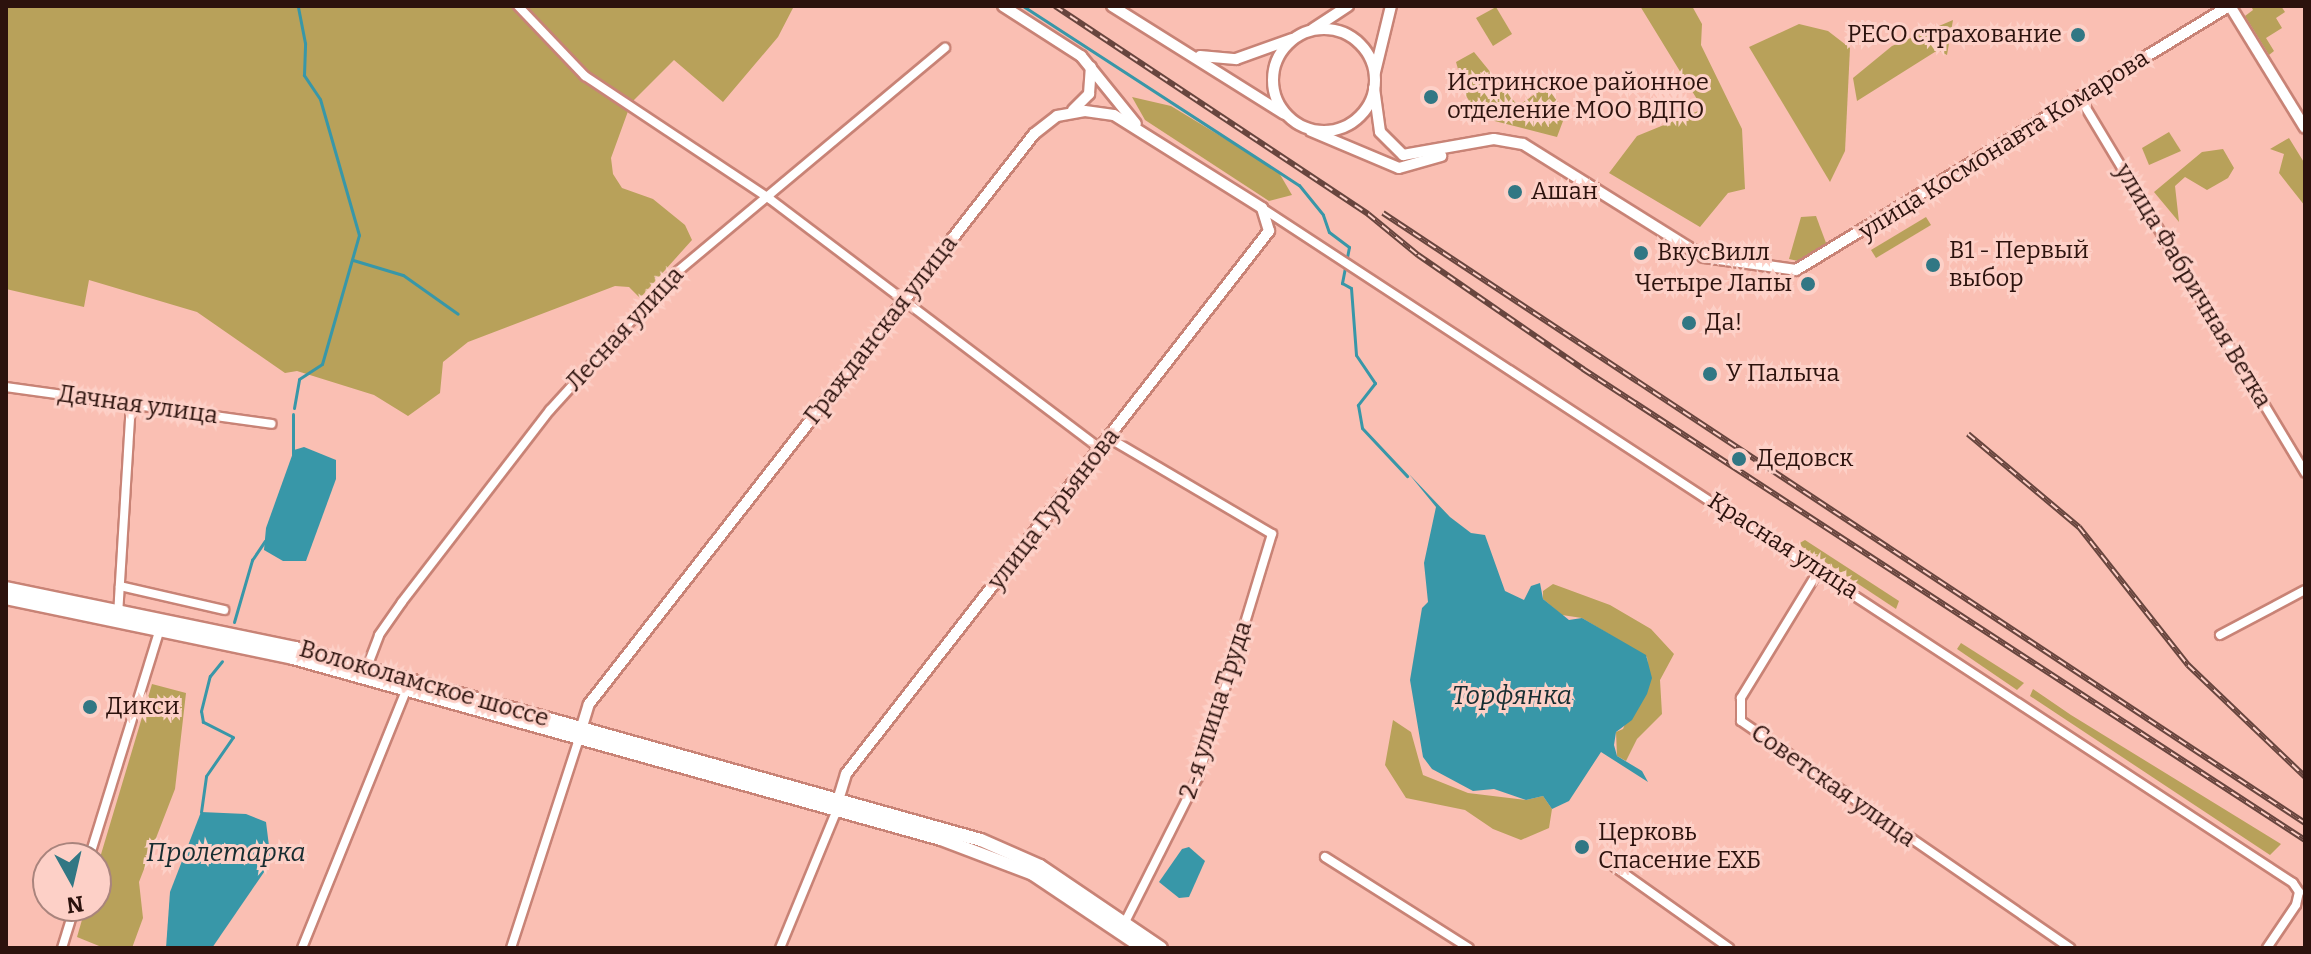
<!DOCTYPE html>
<html>
<head>
<meta charset="utf-8">
<style>
  body { margin:0 }
  #map { position:relative; width:2311px; height:954px; overflow:hidden; background:#fabfb3; font-family:Bitter,serif }
  div>[style] { position:absolute }
  .green>* { inset:0; background:#b8a15a }
  .water>* { inset:0; background:#3897a8 }
  .stream>* { height:3px; margin:-1.5px; padding:0 1.5px; transform-origin:1.5px; border-radius:1.5px; background:#3897a8 }
  .roads { filter:drop-shadow(2px 0 #c88376) drop-shadow(-2px 0 #c88376) drop-shadow(0 2px #c88376) drop-shadow(0 -2px #c88376) }
  .minor>* { height:8px; margin:-4px; padding:0 4px; transform-origin:4px; border-radius:4px; background:#fff }
  .tertiary>* { height:10px; margin:-5px; padding:0 5px; transform-origin:5px; border-radius:5px; background:#fff }
  .tertiary>.ring { margin:-5px; padding:0; box-sizing:content-box; background:none; border:10px solid #fff; border-radius:50% }
  .primary>* { height:12px; margin:-6px; padding:0 6px; transform-origin:6px; border-radius:6px; background:#fff }
  .rail>* { height:6px; margin-top:-3px; transform-origin:0; background:repeating-linear-gradient(90deg,#fdd0c7 0 9px,#68453e 0 18px); box-sizing:border-box; border-block:2px solid #68453e }
  .dots>* { width:22px; height:22px; translate:-50% -50%; box-sizing:border-box; border:4px solid #fdd0c7; border-radius:50% }
  span { translate:-50% -50%; white-space:nowrap; text-align:center; line-height:1.15; -webkit-text-stroke:6px #fdd0c7; paint-order:stroke }
  .poi-label { font-size:24px; color:#2c120d }
  .right { translate:-100% -50%; text-align:right }
  .left { translate:0 -50%; text-align:left }
  .street-label { font-size:24px; color:#2c120d }
  .water-label { font-size:26px; color:#172d31; font-style:italic }
  .frame { position:absolute; inset:0; border:8px solid #2c120d; pointer-events:none }
  .north { position:absolute; left:32px; top:842px; width:80px; height:80px; box-sizing:border-box; background:#fdd0c7; border:2px solid #a9847d; border-radius:50%; rotate:172deg; font-size:22px; font-weight:700; line-height:32px; text-align:center; color:#2c120d }
  .north::after { content:''; display:block; margin:auto; width:28px; height:36px; background:#317784; clip-path:polygon(50% 0,100% 100%,50% 72%,0 100%) }
</style>
</head>
<body>
<div id="map">
  <div class="green">
    <div style="clip-path:polygon(6px 6px,805px 6px,793px 8px,778px 37px,723px 102px,674px 60px,631px 103px,611px 158px,613px 174px,622px 188px,653px 199px,685px 225px,692px 240px,640px 298px,629px 287px,615px 286px,468px 342px,443px 362px,440px 393px,408px 416px,374px 395px,297px 371px,285px 373px,197px 312px,89px 280px,84px 307px,6px 289px)"></div>
    <div style="clip-path:polygon(1640px 6px,1692px 6px,1702px 24px,1701px 45px,1742px 129px,1745px 189px,1728px 193px,1700px 227px,1609px 173px,1637px 136px,1703px 109px)"></div>
    <div style="clip-path:polygon(2251px 6px,2281px 6px,2285px 12px,2276px 18px,2282px 28px,2266px 38px,2274px 51px,2269px 55px,2245px 16px,2253px 10px)"></div>
    <div style="clip-path:polygon(1496px 7px,1512px 34px,1493px 46px,1476px 18px)"></div>
    <div style="clip-path:polygon(1953px 20px,1947px 55px,1938px 50px,1857px 101px,1853px 78px,1892px 46px)"></div>
    <div style="clip-path:polygon(1799px 24px,1828px 31px,1850px 48px,1845px 151px,1830px 182px,1749px 47px)"></div>
    <div style="clip-path:polygon(1474px 52px,1518px 106px,1546px 86px,1566px 113px,1557px 137px,1479px 117px,1465px 94px,1456px 62px)"></div>
    <div style="clip-path:polygon(1132px 97px,1171px 106px,1278px 171px,1292px 195px,1269px 201px,1145px 120px)"></div>
    <div style="clip-path:polygon(2169px 132px,2181px 151px,2149px 165px,2142px 148px)"></div>
    <div style="clip-path:polygon(2289px 138px,2305px 164px,2305px 206px,2279px 173px,2284px 154px,2270px 149px)"></div>
    <div style="clip-path:polygon(2223px 149px,2234px 168px,2228px 178px,2207px 190px,2185px 177px,2175px 186px,2179px 222px,2154px 192px,2202px 152px)"></div>
    <div style="clip-path:polygon(1816px 216px,1829px 251px,1798px 261px,1789px 259px,1801px 217px)"></div>
    <div style="clip-path:polygon(1926px 217px,1931px 225px,1876px 258px,1871px 250px)"></div>
    <div style="clip-path:polygon(1805px 540px,1899px 601px,1896px 609px,1798px 544px)"></div>
    <div style="clip-path:polygon(1553px 584px,1610px 605px,1651px 629px,1674px 654px,1660px 680px,1662px 714px,1637px 739px,1626px 761px,1617px 756px,1616px 732px,1623px 729px,1648px 666px,1647px 657px,1582px 618px,1562px 615px,1543px 599px,1543px 591px)"></div>
    <div style="clip-path:polygon(1961px 643px,2024px 683px,2017px 690px,1957px 649px)"></div>
    <div style="clip-path:polygon(152px 684px,186px 693px,175px 789px,139px 882px,143px 918px,132px 948px,104px 948px,77px 937px,86px 906px,96px 906px,96px 871px)"></div>
    <div style="clip-path:polygon(2033px 689px,2071px 715px,2281px 844px,2270px 855px,2030px 696px)"></div>
    <div style="clip-path:polygon(1393px 720px,1411px 732px,1423px 775px,1468px 793px,1526px 800px,1543px 796px,1552px 809px,1549px 828px,1521px 840px,1493px 829px,1465px 810px,1406px 798px,1385px 765px)"></div>
  </div>
  <div class="water">
    <div style="clip-path:polygon(304px 447px,336px 460px,336px 479px,306px 561px,283px 561px,264px 550px,266px 528px,294px 450px)"></div>
    <div style="clip-path:polygon(1409px 474px,1450px 517px,1471px 533px,1485px 535px,1505px 591px,1524px 600px,1531px 586px,1540px 583px,1543px 599px,1569px 620px,1582px 618px,1646px 655px,1652px 678px,1647px 694px,1632px 720px,1616px 732px,1614px 745px,1617px 756px,1642px 771px,1648px 782px,1601px 752px,1569px 801px,1552px 809px,1543px 796px,1526px 800px,1494px 789px,1473px 791px,1432px 769px,1423px 757px,1410px 680px,1422px 608px,1428px 602px,1424px 563px,1436px 507px)"></div>
    <div style="clip-path:polygon(201px 812px,246px 814px,266px 822px,271px 862px,212px 948px,166px 948px,170px 892px)"></div>
    <div style="clip-path:polygon(1189px 847px,1205px 861px,1189px 897px,1179px 898px,1159px 882px,1182px 849px)"></div>
  </div>
  <div class="stream">
    <div style="left:1023px;top:6px;width:329px;rotate:33deg"></div>
    <div style="left:1299px;top:185px;width:38px;rotate:51deg"></div>
    <div style="left:1323px;top:215px;width:18px;rotate:71deg"></div>
    <div style="left:1329px;top:232px;width:25px;rotate:37deg"></div>
    <div style="left:1349px;top:247px;width:37px;rotate:101deg"></div>
    <div style="left:1342px;top:283px;width:10px;rotate:29deg"></div>
    <div style="left:1351px;top:288px;width:67px;rotate:85.7deg"></div>
    <div style="left:1356px;top:355px;width:34px;rotate:56deg"></div>
    <div style="left:1375px;top:383px;width:28px;rotate:128deg"></div>
    <div style="left:1358px;top:405px;width:23px;rotate:80deg"></div>
    <div style="left:1362px;top:428px;width:66px;rotate:46.8deg"></div>
    <div style="left:353px;top:260px;width:52px;rotate:16.7deg"></div>
    <div style="left:403px;top:275px;width:67px;rotate:35.3deg"></div>
    <div style="left:294px;top:408px;width:29px;rotate:-80deg"></div>
    <div style="left:299px;top:379px;width:27px;rotate:-33deg"></div>
    <div style="left:322px;top:364px;width:134px;rotate:-74deg"></div>
    <div style="left:359px;top:235px;width:141px;rotate:-106deg"></div>
    <div style="left:320px;top:99px;width:29px;rotate:-124deg"></div>
    <div style="left:304px;top:75px;width:32px;rotate:-88deg"></div>
    <div style="left:305px;top:43px;width:38px;rotate:-101deg"></div>
    <div style="left:293px;top:414px;width:43px;rotate:90deg"></div>
    <div style="left:234px;top:622px;width:65px;rotate:-73.8deg"></div>
    <div style="left:252px;top:560px;width:23px;rotate:-56deg"></div>
    <div style="left:201px;top:812px;width:36px;rotate:-82deg"></div>
    <div style="left:206px;top:776px;width:47px;rotate:-55.3deg"></div>
    <div style="left:233px;top:737px;width:34px;rotate:-153deg"></div>
    <div style="left:203px;top:722px;width:11px;rotate:-100deg"></div>
    <div style="left:201px;top:711px;width:36px;rotate:-76deg"></div>
    <div style="left:210px;top:676px;width:19px;rotate:-51deg"></div>
  </div>
  <div class="roads">
    <div class="minor">
      <div style="left:518px;top:6px;width:97px;rotate:46.3deg"></div>
      <div style="left:585px;top:76px;width:222px;rotate:33.6deg"></div>
      <div style="left:770px;top:199px;width:415px;rotate:37.1deg"></div>
      <div style="left:2080px;top:98px;width:437px;rotate:59deg"></div>
      <div style="left:1262px;top:208px;width:1232px;rotate:33.21deg"></div>
      <div style="left:2293px;top:883px;width:11px;rotate:56deg"></div>
      <div style="left:2299px;top:892px;width:13px;rotate:103deg"></div>
      <div style="left:2296px;top:905px;width:52px;rotate:124deg"></div>
      <div style="left:6px;top:387px;width:268px;rotate:7.9deg"></div>
      <div style="left:1109px;top:438px;width:189px;rotate:30.5deg"></div>
      <div style="left:1272px;top:534px;width:254px;rotate:106.9deg"></div>
      <div style="left:1198px;top:777px;width:162px;rotate:116.7deg"></div>
      <div style="left:1819px;top:570px;width:150px;rotate:121.4deg"></div>
      <div style="left:1741px;top:698px;width:23px;rotate:90deg"></div>
      <div style="left:1741px;top:721px;width:400px;rotate:34.6deg"></div>
      <div style="left:120px;top:586px;width:107px;rotate:13deg"></div>
      <div style="left:118px;top:615px;width:211px;rotate:-86.5deg"></div>
      <div style="left:2220px;top:635px;width:96px;rotate:-27.9deg"></div>
      <div style="left:367px;top:667px;width:34px;rotate:-69deg"></div>
      <div style="left:379px;top:635px;width:40px;rotate:-55.1deg"></div>
      <div style="left:402px;top:602px;width:242px;rotate:-52.4deg"></div>
      <div style="left:550px;top:410px;width:181px;rotate:-47.7deg"></div>
      <div style="left:672px;top:276px;width:356px;rotate:-39.9deg"></div>
      <div style="left:1325px;top:857px;width:170px;rotate:32.3deg"></div>
      <div style="left:89px;top:858px;width:243px;rotate:-72.8deg"></div>
      <div style="left:1615px;top:867px;width:140px;rotate:35.4deg"></div>
      <div style="left:62px;top:948px;width:44px;rotate:-72.8deg"></div>
      <div style="left:302px;top:948px;width:280px;rotate:-68deg"></div>
      <div style="left:511px;top:948px;width:220px;rotate:-72deg"></div>
      <div style="left:780px;top:948px;width:147px;rotate:-67.6deg"></div>
    </div>
    <div class="tertiary">
      <div style="left:1003px;top:6px;width:93px;rotate:32.7deg"></div>
      <div style="left:1081px;top:56px;width:87px;rotate:51deg"></div>
      <div style="left:1112px;top:6px;width:203px;rotate:32.1deg"></div>
      <div style="left:2230px;top:6px;width:143px;rotate:58.4deg"></div>
      <div style="left:1313px;top:29px;width:42px;rotate:-33.3deg"></div>
      <div class="ring" style="left:1273px;top:29px;width:92px;height:92px"></div>
      <div style="left:1200px;top:56px;width:36px;rotate:5deg"></div>
      <div style="left:1236px;top:59px;width:59px;rotate:-19.7deg"></div>
      <div style="left:1375px;top:72px;width:68px;rotate:-76.4deg"></div>
      <div style="left:1374px;top:88px;width:44px;rotate:82.2deg"></div>
      <div style="left:1380px;top:132px;width:33px;rotate:45deg"></div>
      <div style="left:1403px;top:155px;width:92px;rotate:-10deg"></div>
      <div style="left:1494px;top:139px;width:29px;rotate:10deg"></div>
      <div style="left:1523px;top:144px;width:213px;rotate:32deg"></div>
      <div style="left:1704px;top:257px;width:93px;rotate:8deg"></div>
      <div style="left:1796px;top:270px;width:507px;rotate:-31.37deg"></div>
      <div style="left:1073px;top:110px;width:23px;rotate:-45deg"></div>
      <div style="left:1089px;top:94px;width:27px;rotate:-86deg"></div>
      <div style="left:1311px;top:131px;width:95px;rotate:22.8deg"></div>
      <div style="left:1399px;top:168px;width:44px;rotate:-15.9deg"></div>
      <div style="left:580px;top:733px;width:30px;rotate:-73deg"></div>
      <div style="left:589px;top:704px;width:723px;rotate:-52.02deg"></div>
      <div style="left:1034px;top:134px;width:29px;rotate:-38deg"></div>
      <div style="left:1057px;top:116px;width:28px;rotate:-10deg"></div>
      <div style="left:1085px;top:111px;width:29px;rotate:8deg"></div>
      <div style="left:1114px;top:115px;width:175px;rotate:32.1deg"></div>
      <div style="left:1262px;top:208px;width:24px;rotate:73deg"></div>
      <div style="left:1269px;top:231px;width:688px;rotate:127.92deg"></div>
      <div style="left:846px;top:774px;width:31px;rotate:107deg"></div>
    </div>
    <div class="primary">
      <div style="left:6px;top:588px;width:295px;rotate:11.7deg"></div>
      <div style="left:295px;top:648px;width:712px;rotate:15.64deg"></div>
      <div style="left:981px;top:840px;width:64px;rotate:23.8deg"></div>
      <div style="left:1040px;top:866px;width:146px;rotate:34.1deg"></div>
      <div style="left:6px;top:598px;width:293px;rotate:11.8deg"></div>
      <div style="left:293px;top:658px;width:673px;rotate:15.61deg"></div>
      <div style="left:941px;top:839px;width:98px;rotate:20.8deg"></div>
      <div style="left:1033px;top:874px;width:133px;rotate:33.9deg"></div>
    </div>
  </div>
  <div class="rail">
    <div style="left:1055px;top:6px;width:376px;rotate:33.6deg"></div>
    <div style="left:1368px;top:214px;width:65px;rotate:39.4deg"></div>
    <div style="left:1418px;top:255px;width:201px;rotate:34.6deg"></div>
    <div style="left:1583px;top:369px;width:862px;rotate:33.12deg"></div>
    <div style="left:1383px;top:213px;width:1106px;rotate:33.49deg"></div>
    <div style="left:1968px;top:434px;width:145px;rotate:40deg"></div>
    <div style="left:2079px;top:527px;width:176px;rotate:51.7deg"></div>
    <div style="left:2188px;top:665px;width:162px;rotate:43.7deg"></div>
  </div>
  <div class="dots">
    <div style="left:2078px;top:35px;background:#317784"></div>
    <div style="left:1431px;top:97px;background:#317784"></div>
    <div style="left:1515px;top:192px;background:#317784"></div>
    <div style="left:1641px;top:253px;background:#317784"></div>
    <div style="left:1933px;top:265px;background:#317784"></div>
    <div style="left:1808px;top:284px;background:#317784"></div>
    <div style="left:1689px;top:323px;background:#317784"></div>
    <div style="left:1710px;top:374px;background:#317784"></div>
    <div style="left:1739px;top:459px;background:#317784"></div>
    <div style="left:90px;top:707px;background:#317784"></div>
    <div style="left:1582px;top:847px;background:#317784"></div>
  </div>
  <div class="poi-label">
    <span class="right" style="left:2062px;top:35px">РЕСО страхование</span>
    <span class="left" style="left:1447px;top:97px">Истринское районное<br>отделение МОО ВДПО</span>
    <span class="left" style="left:1531px;top:192px">Ашан</span>
    <span class="left" style="left:1949px;top:265px">В1 - Первый<br>выбор</span>
    <span class="left" style="left:1657px;top:253px">ВкусВилл</span>
    <span class="right" style="left:1792px;top:284px">Четыре Лапы</span>
    <span class="left" style="left:1705px;top:323px">Да!</span>
    <span class="left" style="left:1726px;top:374px">У Палыча</span>
    <span class="left" style="left:1757px;top:459px">Дедовск</span>
    <span class="left" style="left:106px;top:707px">Дикси</span>
    <span class="left" style="left:1598px;top:847px">Церковь<br>Спасение ЕХБ</span>
  </div>
  <div class="street-label">
    <span style="left:2004px;top:145px;rotate:-32deg">улица Космонавта Комарова</span>
    <span style="left:2193px;top:286px;rotate:59deg">улица Фабричная Ветка</span>
    <span style="left:625px;top:329px;rotate:-47deg">Лесная улица</span>
    <span style="left:881px;top:330px;rotate:-52deg">Гражданская улица</span>
    <span style="left:138px;top:405px;rotate:8deg">Дачная улица</span>
    <span style="left:1054px;top:509px;rotate:-52deg">улица Гурьянова</span>
    <span style="left:1783px;top:546px;rotate:33deg">Красная улица</span>
    <span style="left:424px;top:684px;rotate:16deg">Волоколамское шоссе</span>
    <span style="left:1216px;top:710px;rotate:-72deg">2-я улица Труда</span>
    <span style="left:1833px;top:786px;rotate:35deg">Советская улица</span>
  </div>
  <div class="water-label">
    <span style="left:1512px;top:696px">Торфянка</span>
    <span style="left:226px;top:853px">Пролетарка</span>
  </div>
  <div class="frame"></div>
  <div class="north">N</div>
</div>
</body>
</html>
